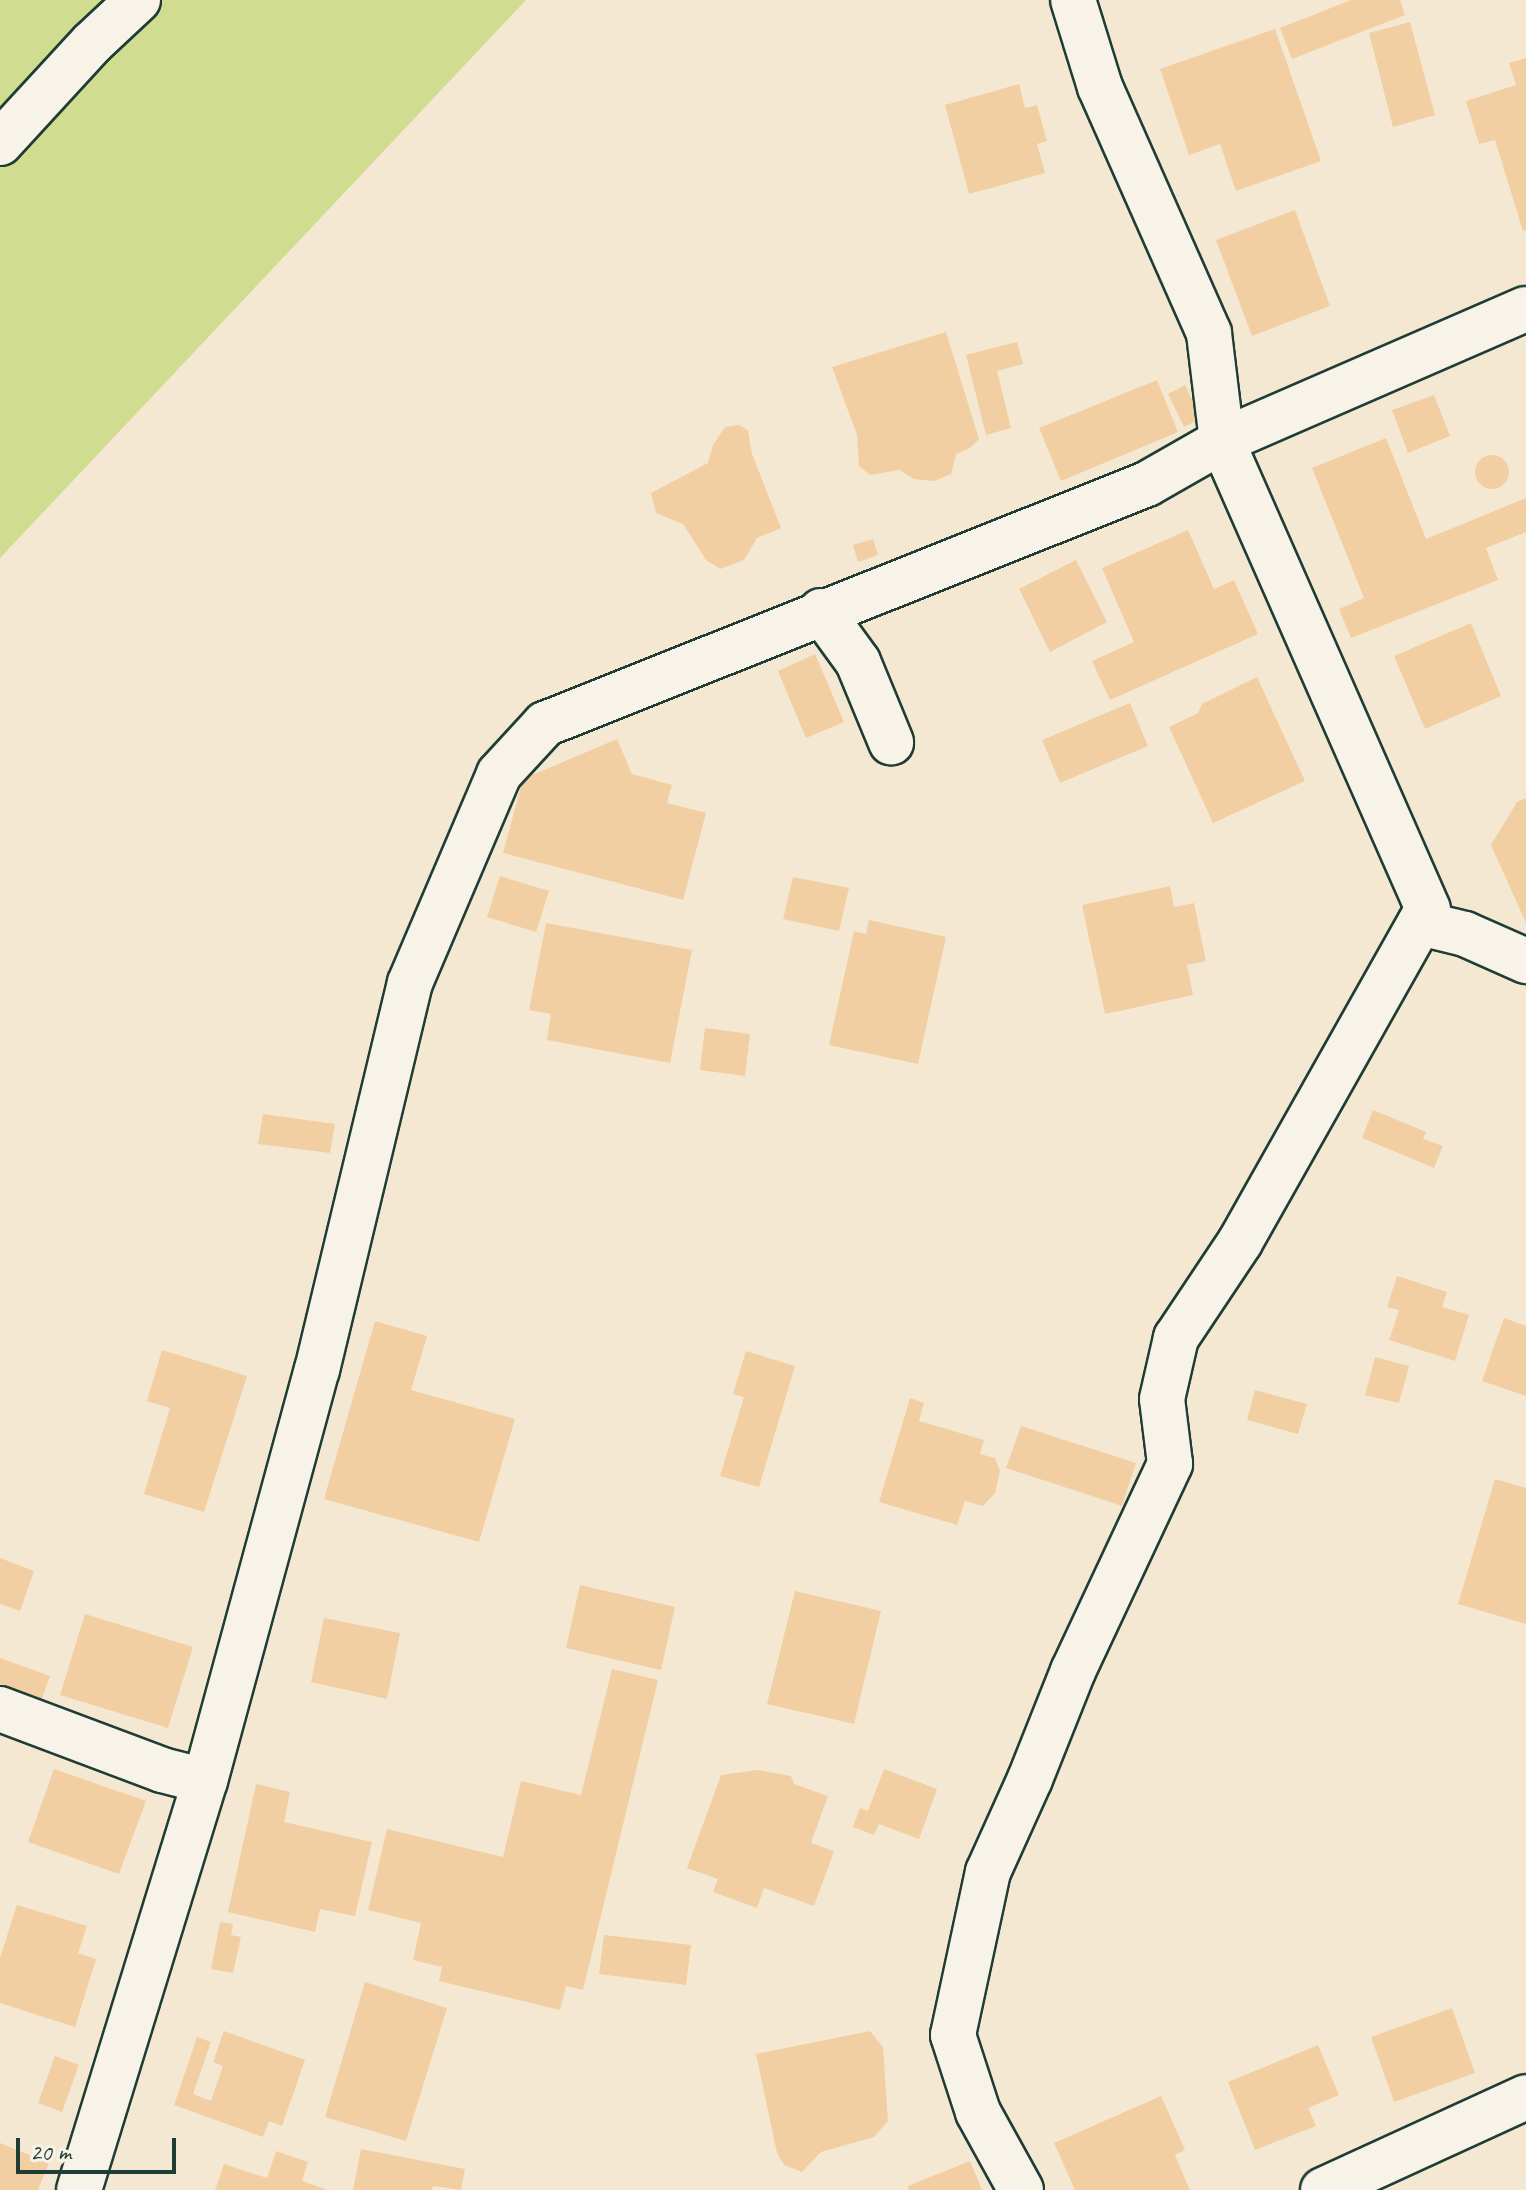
<!DOCTYPE html>
<html>
<head>
<meta charset="utf-8">
<style>
  body { margin:0 }
  #map { position:relative; width:1526px; height:2190px; overflow:hidden; background:#f5e8d3; font-family:Caveat,sans-serif }
  div>[style] { position:absolute }
  .green>* { inset:0; background:#d0dc8f }
  .building>* { inset:0; background:#f1cfa2 }
  .round { border-radius:50% }
  .roads { filter:drop-shadow(2px 0 #1f3d34) drop-shadow(-2px 0 #1f3d34) drop-shadow(0 2px #1f3d34) drop-shadow(0 -2px #1f3d34) }
  .minor>* { height:44px; margin:-22px; padding:0 22px; transform-origin:22px; border-radius:22px; background:#f7f3e8 }
  span { translate:-50% -50%; white-space:nowrap; text-align:center; line-height:1.15; -webkit-text-stroke:6px #f7f3e8; paint-order:stroke }
  .scale { position:absolute; left:16px; top:2138px; width:160px; height:36px; box-sizing:border-box; border:4px solid #1f3d34; border-top:0; padding-left:10px; font-size:24px; line-height:28px; white-space:nowrap; color:#1f3d34; -webkit-text-stroke:6px #f7f3e8; paint-order:stroke }
</style>
</head>
<body>
<div id="map">
  <div class="green">
    <div style="clip-path:polygon(0 0,526px 0,0 558px)"></div>
  </div>
  <div class="building">
    <div style="clip-path:polygon(1351px 0,1400px 0,1405px 15px,1292px 59px,1280px 28px)"></div>
    <div style="clip-path:polygon(1410px 22px,1435px 115px,1393px 127px,1369px 33px)"></div>
    <div style="clip-path:polygon(1275px 29px,1321px 161px,1236px 191px,1220px 144px,1189px 155px,1160px 69px)"></div>
    <div style="clip-path:polygon(1526px 58px,1526px 230px,1523px 231px,1495px 140px,1479px 144px,1466px 101px,1516px 85px,1509px 63px)"></div>
    <div style="clip-path:polygon(1019px 84px,1025px 108px,1037px 105px,1047px 141px,1037px 144px,1045px 173px,969px 194px,945px 105px)"></div>
    <div style="clip-path:polygon(1295px 210px,1330px 306px,1252px 336px,1216px 240px)"></div>
    <div style="clip-path:polygon(946px 332px,979px 439px,970px 448px,956px 454px,951px 474px,934px 481px,914px 479px,899px 470px,870px 475px,859px 466px,857px 435px,832px 367px)"></div>
    <div style="clip-path:polygon(1017px 342px,1023px 364px,997px 371px,1011px 428px,986px 435px,966px 355px)"></div>
    <div style="clip-path:polygon(1157px 380px,1178px 432px,1061px 481px,1039px 428px)"></div>
    <div style="clip-path:polygon(1185px 385px,1201px 418px,1184px 427px,1168px 394px)"></div>
    <div style="clip-path:polygon(1434px 395px,1450px 436px,1408px 453px,1392px 410px)"></div>
    <div style="clip-path:polygon(739px 425px,748px 430px,752px 454px,781px 528px,757px 538px,744px 560px,720px 569px,706px 560px,683px 524px,656px 513px,651px 493px,708px 463px,713px 445px,725px 427px)"></div>
    <div style="clip-path:polygon(1386px 438px,1426px 539px,1526px 498px,1526px 532px,1486px 548px,1498px 580px,1351px 638px,1339px 609px,1364px 598px,1312px 468px)"></div>
    <div class="round" style="left:1475px;top:455px;width:34px;height:34px"></div>
    <div style="clip-path:polygon(1188px 530px,1214px 589px,1234px 580px,1258px 634px,1110px 700px,1092px 661px,1134px 642px,1102px 568px)"></div>
    <div style="clip-path:polygon(873px 539px,878px 555px,858px 562px,853px 545px)"></div>
    <div style="clip-path:polygon(1076px 560px,1107px 622px,1050px 652px,1019px 589px)"></div>
    <div style="clip-path:polygon(1471px 623px,1501px 696px,1425px 729px,1394px 656px)"></div>
    <div style="clip-path:polygon(815px 654px,844px 722px,806px 738px,778px 671px)"></div>
    <div style="clip-path:polygon(1257px 677px,1305px 781px,1213px 823px,1169px 727px,1198px 713px,1202px 704px)"></div>
    <div style="clip-path:polygon(1130px 703px,1148px 746px,1060px 783px,1042px 740px)"></div>
    <div style="clip-path:polygon(617px 739px,632px 774px,672px 785px,667px 803px,706px 813px,683px 900px,503px 853px,523px 779px)"></div>
    <div style="clip-path:polygon(1526px 798px,1526px 923px,1491px 845px,1517px 802px)"></div>
    <div style="clip-path:polygon(500px 876px,549px 891px,536px 932px,487px 917px)"></div>
    <div style="clip-path:polygon(793px 877px,849px 888px,839px 931px,783px 919px)"></div>
    <div style="clip-path:polygon(1170px 886px,1174px 907px,1194px 903px,1206px 961px,1187px 965px,1193px 995px,1105px 1014px,1082px 905px)"></div>
    <div style="clip-path:polygon(869px 920px,946px 937px,918px 1064px,829px 1045px,854px 931px,866px 934px)"></div>
    <div style="clip-path:polygon(546px 923px,692px 950px,670px 1063px,547px 1040px,551px 1014px,529px 1010px)"></div>
    <div style="clip-path:polygon(705px 1028px,750px 1034px,745px 1076px,700px 1070px)"></div>
    <div style="clip-path:polygon(1373px 1110px,1426px 1132px,1423px 1139px,1443px 1146px,1434px 1168px,1362px 1138px)"></div>
    <div style="clip-path:polygon(263px 1114px,335px 1124px,330px 1153px,258px 1144px)"></div>
    <div style="clip-path:polygon(1397px 1276px,1447px 1292px,1442px 1307px,1469px 1315px,1455px 1361px,1389px 1340px,1399px 1310px,1387px 1307px)"></div>
    <div style="clip-path:polygon(1504px 1318px,1526px 1326px,1526px 1396px,1482px 1381px)"></div>
    <div style="clip-path:polygon(375px 1321px,427px 1336px,411px 1390px,515px 1419px,479px 1542px,324px 1499px)"></div>
    <div style="clip-path:polygon(162px 1350px,247px 1376px,204px 1512px,144px 1494px,170px 1408px,147px 1401px)"></div>
    <div style="clip-path:polygon(746px 1351px,795px 1366px,759px 1487px,720px 1476px,744px 1397px,733px 1394px)"></div>
    <div style="clip-path:polygon(1375px 1357px,1409px 1366px,1399px 1403px,1365px 1395px)"></div>
    <div style="clip-path:polygon(1255px 1390px,1307px 1404px,1298px 1434px,1247px 1420px)"></div>
    <div style="clip-path:polygon(910px 1398px,924px 1403px,919px 1421px,984px 1440px,980px 1454px,995px 1458px,1000px 1471px,995px 1493px,983px 1506px,965px 1501px,957px 1525px,879px 1502px)"></div>
    <div style="clip-path:polygon(1021px 1426px,1136px 1463px,1122px 1506px,1006px 1468px)"></div>
    <div style="clip-path:polygon(1495px 1479px,1526px 1488px,1526px 1624px,1458px 1604px)"></div>
    <div style="clip-path:polygon(0 1558px,34px 1571px,20px 1611px,0 1604px)"></div>
    <div style="clip-path:polygon(580px 1585px,675px 1607px,661px 1670px,566px 1648px)"></div>
    <div style="clip-path:polygon(795px 1591px,881px 1611px,854px 1724px,767px 1704px)"></div>
    <div style="clip-path:polygon(85px 1614px,193px 1647px,168px 1728px,60px 1695px)"></div>
    <div style="clip-path:polygon(324px 1618px,400px 1633px,387px 1699px,311px 1682px)"></div>
    <div style="clip-path:polygon(0 1658px,50px 1676px,37px 1712px,0 1699px)"></div>
    <div style="clip-path:polygon(612px 1669px,658px 1680px,583px 1990px,566px 1986px,560px 2010px,439px 1981px,442px 1967px,413px 1960px,421px 1923px,368px 1910px,387px 1829px,503px 1857px,521px 1781px,581px 1795px)"></div>
    <div style="clip-path:polygon(54px 1769px,146px 1801px,119px 1874px,28px 1842px)"></div>
    <div style="clip-path:polygon(884px 1769px,937px 1789px,919px 1839px,879px 1824px,874px 1835px,853px 1827px,860px 1808px,868px 1811px)"></div>
    <div style="clip-path:polygon(758px 1770px,791px 1776px,794px 1784px,828px 1796px,811px 1843px,834px 1851px,814px 1906px,764px 1888px,757px 1908px,713px 1892px,718px 1879px,687px 1868px,721px 1775px)"></div>
    <div style="clip-path:polygon(256px 1784px,290px 1792px,284px 1822px,372px 1842px,355px 1916px,320px 1909px,315px 1932px,228px 1912px)"></div>
    <div style="clip-path:polygon(17px 1905px,87px 1926px,78px 1953px,96px 1959px,75px 2027px,0 2003px,0 1958px)"></div>
    <div style="clip-path:polygon(220px 1922px,233px 1924px,231px 1935px,241px 1937px,233px 1973px,211px 1969px)"></div>
    <div style="clip-path:polygon(604px 1935px,691px 1945px,686px 1985px,599px 1974px)"></div>
    <div style="clip-path:polygon(365px 1982px,447px 2008px,406px 2141px,325px 2117px)"></div>
    <div style="clip-path:polygon(1452px 2008px,1475px 2073px,1394px 2102px,1371px 2037px)"></div>
    <div style="clip-path:polygon(224px 2031px,305px 2060px,282px 2126px,269px 2121px,263px 2137px,174px 2105px,197px 2037px,211px 2042px,193px 2094px,211px 2101px,223px 2066px,213px 2062px)"></div>
    <div style="clip-path:polygon(870px 2031px,883px 2047px,888px 2121px,874px 2137px,821px 2152px,802px 2172px,784px 2165px,777px 2153px,756px 2054px)"></div>
    <div style="clip-path:polygon(1318px 2045px,1339px 2095px,1308px 2108px,1316px 2126px,1255px 2150px,1228px 2082px)"></div>
    <div style="clip-path:polygon(55px 2056px,79px 2065px,62px 2112px,38px 2103px)"></div>
    <div style="clip-path:polygon(1161px 2096px,1185px 2150px,1175px 2155px,1190px 2190px,1075px 2190px,1054px 2143px)"></div>
    <div style="clip-path:polygon(0 2143px,49px 2163px,38px 2190px,0 2190px)"></div>
    <div style="clip-path:polygon(361px 2149px,465px 2169px,461px 2190px,433px 2186px,432px 2190px,353px 2190px)"></div>
    <div style="clip-path:polygon(276px 2151px,308px 2162px,302px 2181px,328px 2190px,215px 2190px,224px 2164px,267px 2178px)"></div>
    <div style="clip-path:polygon(970px 2161px,982px 2190px,909px 2190px,908px 2186px)"></div>
  </div>
  <div class="roads">
    <div class="minor">
      <div style="left:0;top:143px;width:136px;rotate:-47.4deg"></div>
      <div style="left:92px;top:43px;width:63px;rotate:-43.1deg"></div>
      <div style="left:821px;top:611px;width:63px;rotate:54deg"></div>
      <div style="left:858px;top:662px;width:87px;rotate:67.6deg"></div>
      <div style="left:1420px;top:923px;width:46px;rotate:13.7deg"></div>
      <div style="left:1465px;top:934px;width:67px;rotate:23.9deg"></div>
      <div style="left:0;top:1709px;width:173px;rotate:20.6deg"></div>
      <div style="left:162px;top:1770px;width:44px;rotate:14.3deg"></div>
      <div style="left:79px;top:2190px;width:428px;rotate:-72.9deg"></div>
      <div style="left:205px;top:1781px;width:426px;rotate:-74.8deg"></div>
      <div style="left:317px;top:1370px;width:398px;rotate:-76.5deg"></div>
      <div style="left:410px;top:983px;width:227px;rotate:-66.9deg"></div>
      <div style="left:499px;top:774px;width:68px;rotate:-47.4deg"></div>
      <div style="left:545px;top:724px;width:648px;rotate:-21.74deg"></div>
      <div style="left:1147px;top:484px;width:86px;rotate:-29.8deg"></div>
      <div style="left:1222px;top:441px;width:331px;rotate:-23.5deg"></div>
      <div style="left:1021px;top:2190px;width:89px;rotate:-118.9deg"></div>
      <div style="left:978px;top:2112px;width:81px;rotate:-108deg"></div>
      <div style="left:953px;top:2035px;width:167px;rotate:-77.9deg"></div>
      <div style="left:988px;top:1872px;width:102px;rotate:-65.7deg"></div>
      <div style="left:1030px;top:1779px;width:116px;rotate:-68.3deg"></div>
      <div style="left:1073px;top:1671px;width:229px;rotate:-64.9deg"></div>
      <div style="left:1170px;top:1464px;width:65px;rotate:-97deg"></div>
      <div style="left:1162px;top:1399px;width:63px;rotate:-77.1deg"></div>
      <div style="left:1176px;top:1338px;width:115px;rotate:-56.3deg"></div>
      <div style="left:1240px;top:1242px;width:382px;rotate:-60.6deg"></div>
      <div style="left:1428px;top:909px;width:511px;rotate:-113.76deg"></div>
      <div style="left:1222px;top:441px;width:109px;rotate:-96.9deg"></div>
      <div style="left:1209px;top:333px;width:269px;rotate:-113.9deg"></div>
      <div style="left:1100px;top:87px;width:91px;rotate:-107.2deg"></div>
      <div style="left:1323px;top:2190px;width:223px;rotate:-24.6deg"></div>
    </div>
  </div>
  <div class="scale">20 m</div>
</div>
</body>
</html>
